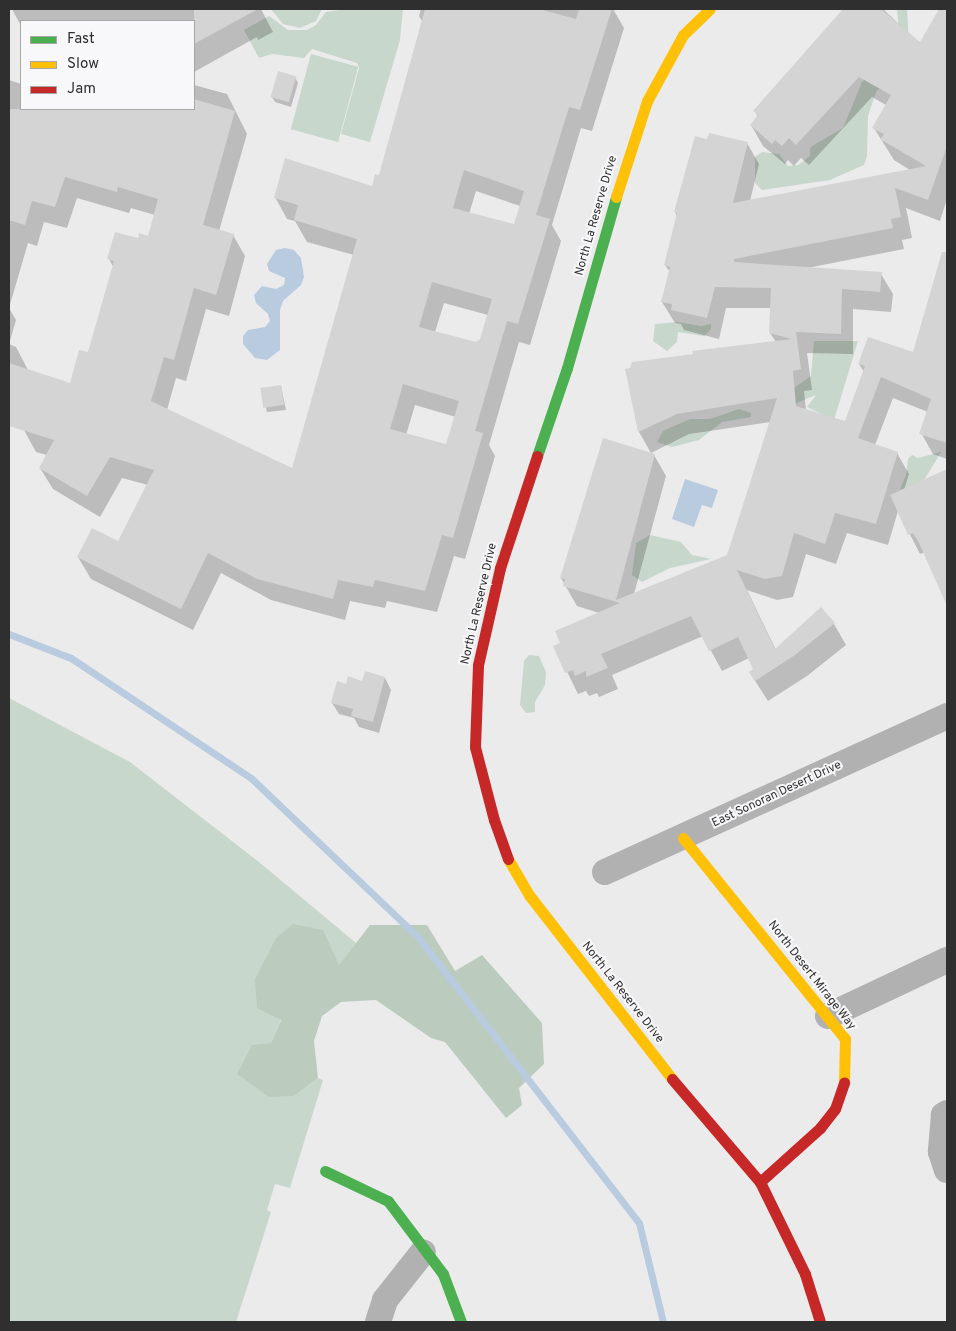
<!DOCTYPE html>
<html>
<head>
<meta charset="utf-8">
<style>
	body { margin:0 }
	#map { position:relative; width:956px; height:1331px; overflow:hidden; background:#ebebec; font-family:Overpass,sans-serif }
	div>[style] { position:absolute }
	.green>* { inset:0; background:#c8d7cb; transform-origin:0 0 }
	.forest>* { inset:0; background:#bbccbe }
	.water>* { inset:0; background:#b9cbdf }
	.shadow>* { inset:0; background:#0003 }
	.stream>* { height:7px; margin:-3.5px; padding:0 3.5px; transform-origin:3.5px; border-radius:3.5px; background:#b9cbdf }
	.building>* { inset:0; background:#d4d4d4; transform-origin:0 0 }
	.street>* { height:26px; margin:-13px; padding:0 13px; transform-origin:13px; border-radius:13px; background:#b1b1b1 }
	.fast>* { height:11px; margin:-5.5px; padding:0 5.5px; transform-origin:5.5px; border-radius:5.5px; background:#4caf50 }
	.slow>* { height:11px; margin:-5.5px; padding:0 5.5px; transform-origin:5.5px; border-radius:5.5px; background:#ffc107 }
	.jam>* { height:11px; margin:-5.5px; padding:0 5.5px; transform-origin:5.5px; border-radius:5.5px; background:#c62828 }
	span { translate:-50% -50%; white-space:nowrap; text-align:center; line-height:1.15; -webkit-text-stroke:4px #f8f8fa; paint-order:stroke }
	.street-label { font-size:12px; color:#2f2f30 }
	.frame { position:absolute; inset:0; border:10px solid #2f2f30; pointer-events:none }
	.legend { position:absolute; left:20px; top:20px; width:175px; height:90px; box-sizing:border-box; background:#f8f8fa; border:1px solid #a8a8a9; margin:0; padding:6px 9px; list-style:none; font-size:15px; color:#2f2f30 }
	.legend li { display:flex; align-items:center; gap:10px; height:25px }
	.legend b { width:25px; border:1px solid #a8a8a9 }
</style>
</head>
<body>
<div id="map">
	<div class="green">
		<i style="clip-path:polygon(271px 9px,322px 9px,316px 21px,300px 28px,283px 24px)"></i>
		<i style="clip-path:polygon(346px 9px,403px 9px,400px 40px,370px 142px,341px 134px,359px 68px,357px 63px,312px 49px,304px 58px,272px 54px,259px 58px,244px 30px,269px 16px,288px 30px,307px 30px,316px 25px,326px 12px)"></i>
		<i style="clip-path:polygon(897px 9px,907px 9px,909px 42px,896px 69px,876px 92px,868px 116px,867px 156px,864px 165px,830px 180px,762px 190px,755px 183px,755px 157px,762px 152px,779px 154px,788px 166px,798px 165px,810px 156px,810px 148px,814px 145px,843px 128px,862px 82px,872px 73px,899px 35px)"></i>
		<i style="left:311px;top:54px;width:49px;height:78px;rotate:15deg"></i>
		<i style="clip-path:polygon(677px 322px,701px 326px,711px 324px,711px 329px,704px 336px,678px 332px,677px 342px,667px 351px,653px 341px,655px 324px)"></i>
		<i style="clip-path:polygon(814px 341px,858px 341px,834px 420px,807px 407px,816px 395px,794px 404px,794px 388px,811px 376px)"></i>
		<i style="clip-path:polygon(739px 409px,751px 413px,751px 417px,722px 422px,699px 440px,672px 447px,657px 442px,663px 431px,690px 419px,710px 419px)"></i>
		<i style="clip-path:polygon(941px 452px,923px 482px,906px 490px,900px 489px,906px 475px,908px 459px,912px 455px,918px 458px)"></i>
		<i style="clip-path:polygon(650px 535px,681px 542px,692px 555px,711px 559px,670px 568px,642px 582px,632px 575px,636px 543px)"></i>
		<i style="clip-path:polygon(529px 655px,539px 656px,546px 672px,545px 685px,535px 702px,535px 712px,526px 713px,520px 705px,524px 661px)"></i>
		<i style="clip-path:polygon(9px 698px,130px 762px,259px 862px,356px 943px,339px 966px,281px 1019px,271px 1043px,294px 1096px,318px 1078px,323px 1080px,290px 1188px,275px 1184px,267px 1210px,271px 1212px,236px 1322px,9px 1322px)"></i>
	</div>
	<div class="forest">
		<i style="clip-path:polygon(293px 924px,323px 930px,339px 965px,370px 925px,427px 925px,455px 971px,482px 955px,542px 1023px,544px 1064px,519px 1088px,522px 1105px,506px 1118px,445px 1042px,431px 1038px,376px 1000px,341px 1002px,322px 1016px,314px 1041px,318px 1078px,294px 1096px,269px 1097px,237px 1074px,252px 1045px,271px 1043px,281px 1020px,257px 1008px,255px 979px,276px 938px)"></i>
	</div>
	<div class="water">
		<i style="clip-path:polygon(285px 248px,294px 250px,301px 258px,304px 277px,301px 285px,283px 301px,280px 310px,280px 350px,267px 360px,255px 358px,243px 344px,243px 336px,248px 330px,265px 327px,270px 321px,268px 314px,256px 303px,254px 295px,262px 286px,276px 289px,284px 285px,285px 278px,269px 271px,267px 264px,276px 250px)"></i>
		<i style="clip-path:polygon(685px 479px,718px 490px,712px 508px,702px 505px,694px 527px,672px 519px)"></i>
	</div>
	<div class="shadow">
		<i style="clip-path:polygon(12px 9px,261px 9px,273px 32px,258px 40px,257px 37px,194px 72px,194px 21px,21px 21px,21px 26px)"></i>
		<i style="clip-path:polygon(evenodd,421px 9px,613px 9px,624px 28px,592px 131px,581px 128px,552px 225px,561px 241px,530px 345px,519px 342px,489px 445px,495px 456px,465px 559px,454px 556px,437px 612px,387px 601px,385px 608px,350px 601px,345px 620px,271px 600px,221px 573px,193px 630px,91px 579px,78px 557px,118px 543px,148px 485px,122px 478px,100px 517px,53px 489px,40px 468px,47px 455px,36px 452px,24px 430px,30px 409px,9px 402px,9px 344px,16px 347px,28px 370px,71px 384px,89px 354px,114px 268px,109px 259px,148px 237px,155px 215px,131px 208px,129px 213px,77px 198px,67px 228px,44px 222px,37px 246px,28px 243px,9px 308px,16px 320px,9px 344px,9px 80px,21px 84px,21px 109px,119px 111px,120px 109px,194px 109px,194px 85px,227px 94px,247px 134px,219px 231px,233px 235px,245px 256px,229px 316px,206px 309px,186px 381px,176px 378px,167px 410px,293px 470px,354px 255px,307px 242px,295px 221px,287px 219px,275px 197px,373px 187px,380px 176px,423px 23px,419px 16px,421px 9px,476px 191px,520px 206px,515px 226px,469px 214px,476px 191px,421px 9px,444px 303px,488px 315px,481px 340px,476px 343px,435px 332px,444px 303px,421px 9px,415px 405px,456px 417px,447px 446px,406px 435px,415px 405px)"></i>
		<i style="clip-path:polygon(844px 9px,883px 9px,920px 44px,947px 10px,947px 199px,940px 221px,906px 208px,912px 238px,902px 240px,904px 249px,807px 268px,881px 274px,893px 294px,891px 312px,853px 309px,853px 354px,807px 353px,812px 390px,804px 391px,806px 410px,846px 423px,864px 372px,859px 364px,914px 353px,936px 277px,947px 280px,947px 459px,933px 454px,921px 433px,928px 412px,893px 398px,875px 445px,897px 453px,909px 474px,904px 490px,947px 471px,947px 601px,925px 552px,920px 554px,898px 511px,888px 545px,847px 533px,836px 564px,806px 554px,793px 597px,777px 600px,747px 590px,776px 650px,834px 624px,846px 645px,807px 676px,768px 701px,750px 673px,755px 669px,749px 658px,722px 671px,703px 636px,612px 675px,618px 689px,599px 697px,597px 693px,589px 696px,586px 691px,578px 694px,555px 647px,599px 613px,577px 606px,561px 578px,654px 455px,666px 476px,634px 594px,728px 556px,770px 422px,689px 434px,651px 453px,639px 432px,627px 370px,776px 342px,770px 333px,771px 308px,726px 308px,719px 339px,684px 330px,681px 324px,675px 323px,662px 302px,670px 272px,665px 265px,677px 216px,675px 212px,747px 143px,759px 164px,750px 201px,910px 170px,894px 160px,874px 128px,886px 105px,872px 97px,809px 165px,801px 158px,794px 166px,788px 160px,785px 164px,763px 146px,751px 125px,758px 117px,755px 111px)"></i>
		<i style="clip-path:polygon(295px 77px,298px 83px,291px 107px,275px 102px,272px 97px)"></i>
		<i style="clip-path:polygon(281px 386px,286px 410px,267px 412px,261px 388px)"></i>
		<i style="clip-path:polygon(385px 678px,391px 690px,379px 733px,359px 727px,354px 718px,339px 714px,332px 703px,347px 685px)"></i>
	</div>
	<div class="stream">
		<i style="left:9px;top:634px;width:66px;rotate:21.2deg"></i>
		<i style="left:71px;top:658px;width:216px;rotate:33.7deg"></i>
		<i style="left:251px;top:778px;width:231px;rotate:43.6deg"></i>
		<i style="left:418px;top:937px;width:361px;rotate:52.3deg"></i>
		<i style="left:639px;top:1223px;width:102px;rotate:76.4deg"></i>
	</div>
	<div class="building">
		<i style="clip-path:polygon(194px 9px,258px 9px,194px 44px)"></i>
		<i style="clip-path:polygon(evenodd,425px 9px,539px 9px,576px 19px,579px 9px,612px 9px,580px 110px,569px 107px,536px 215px,550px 219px,518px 324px,507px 321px,475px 431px,483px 433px,453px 538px,442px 535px,425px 591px,375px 580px,373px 587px,338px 580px,333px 599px,257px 579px,208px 553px,181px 609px,77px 557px,92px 528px,118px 541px,154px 470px,110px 457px,87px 496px,39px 468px,54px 440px,9px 426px,9px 363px,70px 383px,79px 350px,88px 352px,114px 261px,107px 259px,115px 232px,138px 238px,139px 233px,148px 236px,158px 199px,118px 187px,117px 192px,65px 177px,55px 207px,32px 201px,25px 225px,9px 220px,9px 109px,194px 109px,194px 99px,235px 111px,203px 225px,234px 234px,216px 295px,194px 288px,174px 360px,164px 357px,151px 401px,292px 468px,357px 239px,294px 220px,298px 205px,274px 198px,285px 158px,372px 186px,375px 174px,379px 175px,425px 9px,464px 170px,524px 191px,514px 224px,453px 208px,464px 170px,425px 9px,432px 282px,492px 299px,480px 339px,476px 342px,419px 327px,432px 282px,425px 9px,403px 384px,459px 401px,446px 444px,390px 429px,403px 384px)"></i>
		<i style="clip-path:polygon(843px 9px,881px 9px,920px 42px,939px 9px,947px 9px,947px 146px,928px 200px,895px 188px,901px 217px,891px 219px,893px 228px,734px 259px,734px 262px,882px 272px,880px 292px,842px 289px,841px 334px,796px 332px,801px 369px,793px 371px,796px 406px,845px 421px,865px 366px,858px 364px,868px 337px,913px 352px,942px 252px,947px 252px,947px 443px,919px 434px,931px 399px,881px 377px,858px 438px,898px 452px,876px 524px,835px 513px,825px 544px,794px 533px,782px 576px,765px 579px,737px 570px,775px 649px,821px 607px,835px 623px,795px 655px,755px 681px,749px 672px,753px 669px,738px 637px,709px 651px,691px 616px,601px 654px,608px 668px,586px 677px,586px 671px,575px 676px,573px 670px,565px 673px,553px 646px,560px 643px,555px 631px,620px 603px,563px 586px,565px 579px,560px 578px,603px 438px,655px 454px,616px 600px,727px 555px,777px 398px,677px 414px,638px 432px,625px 369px,630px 368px,632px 362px,693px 354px,692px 351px,792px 339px,769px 333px,771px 288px,715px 287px,707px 318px,671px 310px,672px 304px,661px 302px,670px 267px,664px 265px,677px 213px,674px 212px,695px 136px,707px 139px,709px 133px,748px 142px,733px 203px,926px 166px,880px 139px,884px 134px,872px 128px,891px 95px,859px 77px,796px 145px,789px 138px,782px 146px,775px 140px,772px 144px,750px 125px,758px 115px,753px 111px)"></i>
		<i style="left:278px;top:71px;width:19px;height:27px;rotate:16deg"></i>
		<i style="left:281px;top:385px;width:20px;height:21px;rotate:81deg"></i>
		<i style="clip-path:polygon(947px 469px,947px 606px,919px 543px,913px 533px,908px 535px,890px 495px)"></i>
		<i style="clip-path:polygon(365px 671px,385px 677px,373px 722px,351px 716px,353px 709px,331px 703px,337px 681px,346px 684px,348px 676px,362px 681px)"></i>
	</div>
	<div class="street">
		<i style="left:605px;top:872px;width:376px;rotate:-24.5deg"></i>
		<i style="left:828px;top:1016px;width:132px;rotate:-25.2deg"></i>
		<i style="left:947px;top:1113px;width:4px;rotate:146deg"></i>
		<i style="left:944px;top:1115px;width:37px;rotate:95deg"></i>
		<i style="left:941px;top:1152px;width:19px;rotate:72deg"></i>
		<i style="left:378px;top:1322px;width:23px;rotate:-72deg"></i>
		<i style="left:385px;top:1300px;width:61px;rotate:-51.6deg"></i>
	</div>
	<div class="fast">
		<i style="left:537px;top:456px;width:93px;rotate:-71.2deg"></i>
		<i style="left:567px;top:368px;width:178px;rotate:-74deg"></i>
		<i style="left:325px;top:1171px;width:70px;rotate:25.5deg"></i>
		<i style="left:388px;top:1201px;width:91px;rotate:53deg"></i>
		<i style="left:443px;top:1274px;width:51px;rotate:69.4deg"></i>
	</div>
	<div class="slow">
		<i style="left:616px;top:197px;width:101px;rotate:-72.1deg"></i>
		<i style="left:647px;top:101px;width:75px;rotate:-61.4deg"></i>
		<i style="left:683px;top:35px;width:37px;rotate:-44deg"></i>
		<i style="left:683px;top:838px;width:258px;rotate:51.1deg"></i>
		<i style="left:845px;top:1039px;width:44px;rotate:91.3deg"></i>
		<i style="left:508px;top:859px;width:42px;rotate:59.7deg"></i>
		<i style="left:529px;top:895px;width:233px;rotate:52.1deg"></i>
	</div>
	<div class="jam">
		<i style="left:508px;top:859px;width:41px;rotate:-109.7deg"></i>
		<i style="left:494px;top:820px;width:75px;rotate:-104.6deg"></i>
		<i style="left:475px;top:747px;width:82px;rotate:-87.9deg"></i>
		<i style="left:478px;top:665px;width:99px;rotate:-77.2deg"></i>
		<i style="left:500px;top:568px;width:118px;rotate:-71.7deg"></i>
		<i style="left:672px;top:1079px;width:135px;rotate:49.5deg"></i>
		<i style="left:760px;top:1182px;width:102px;rotate:63.9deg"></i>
		<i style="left:805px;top:1274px;width:50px;rotate:72.6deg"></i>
		<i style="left:760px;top:1182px;width:81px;rotate:-42deg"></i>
		<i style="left:820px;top:1128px;width:24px;rotate:-52deg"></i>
		<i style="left:835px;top:1109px;width:28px;rotate:-71deg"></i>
	</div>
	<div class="street-label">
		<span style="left:597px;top:216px;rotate:-74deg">North La Reserve Drive</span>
		<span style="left:480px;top:604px;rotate:-77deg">North La Reserve Drive</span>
		<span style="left:777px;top:795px;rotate:-25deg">East Sonoran Desert Drive</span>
		<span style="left:811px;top:976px;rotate:52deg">North Desert Mirage Way</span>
		<span style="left:622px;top:993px;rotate:52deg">North La Reserve Drive</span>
	</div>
	<div class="frame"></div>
	<ul class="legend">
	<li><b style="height:6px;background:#4caf50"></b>Fast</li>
	<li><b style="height:6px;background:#ffc107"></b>Slow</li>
	<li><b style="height:6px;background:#c62828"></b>Jam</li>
	</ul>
</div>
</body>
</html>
